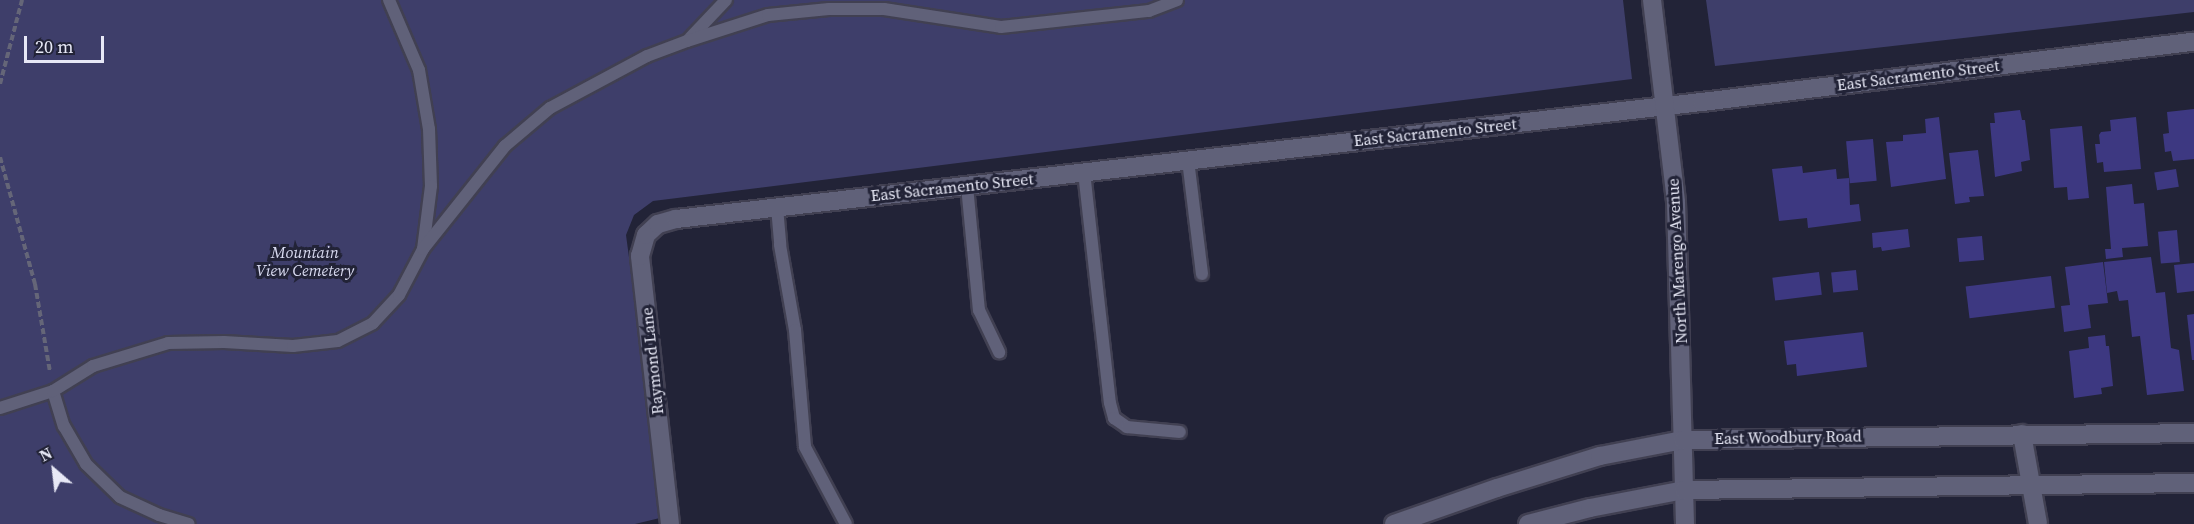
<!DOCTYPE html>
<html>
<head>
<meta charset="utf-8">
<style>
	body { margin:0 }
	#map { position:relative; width:2194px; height:524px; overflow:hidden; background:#222337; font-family:"Source Serif 4",serif }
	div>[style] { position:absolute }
	.green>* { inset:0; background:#3e3e6a }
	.building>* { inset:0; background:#3d3881; transform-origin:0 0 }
	.path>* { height:4px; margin-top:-2px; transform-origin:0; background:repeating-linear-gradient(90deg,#656678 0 6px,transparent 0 9px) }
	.roads { filter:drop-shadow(2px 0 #414052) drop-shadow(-2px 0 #414052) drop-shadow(0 2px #414052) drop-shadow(0 -2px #414052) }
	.lane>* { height:12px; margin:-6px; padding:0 6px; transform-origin:6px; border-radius:6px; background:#606179 }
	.street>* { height:18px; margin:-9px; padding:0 9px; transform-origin:9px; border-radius:9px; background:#606179 }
	.secondary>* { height:18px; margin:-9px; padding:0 9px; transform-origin:9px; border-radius:9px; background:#606179 }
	span { translate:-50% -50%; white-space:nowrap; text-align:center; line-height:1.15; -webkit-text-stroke:6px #222337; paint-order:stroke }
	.street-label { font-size:16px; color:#e7e8f6 }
	.park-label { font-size:16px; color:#d8daf0; font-style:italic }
	.north { position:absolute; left:24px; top:440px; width:60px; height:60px; -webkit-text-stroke:4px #222337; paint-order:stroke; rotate:332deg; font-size:16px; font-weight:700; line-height:24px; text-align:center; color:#e7e8f6 }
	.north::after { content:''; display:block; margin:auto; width:21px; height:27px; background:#e7e8f6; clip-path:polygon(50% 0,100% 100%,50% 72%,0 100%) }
	.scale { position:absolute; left:24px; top:36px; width:80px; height:27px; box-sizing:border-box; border:3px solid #e7e8f6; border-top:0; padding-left:8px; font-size:18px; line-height:21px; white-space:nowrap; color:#e7e8f6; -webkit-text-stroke:4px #222337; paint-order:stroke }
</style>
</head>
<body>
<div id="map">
	<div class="green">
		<i style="clip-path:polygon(0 0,1623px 0,1632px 79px,653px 201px,634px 215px,626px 235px,664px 517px,635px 524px,0 524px)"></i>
		<i style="clip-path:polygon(1706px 0,2194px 0,2194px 12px,1715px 66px)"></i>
	</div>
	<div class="building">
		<i style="clip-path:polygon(2194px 109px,2194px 159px,2173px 161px,2171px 151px,2165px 152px,2163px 134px,2169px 133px,2167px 112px)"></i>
		<i style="clip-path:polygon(2020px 110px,2022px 120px,2025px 120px,2030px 160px,2021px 162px,2022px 171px,1995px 177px,1990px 123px,1995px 123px,1994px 113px)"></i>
		<i style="clip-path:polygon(1939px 117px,1946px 179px,1891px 187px,1886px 142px,1903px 141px,1903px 135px,1926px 133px,1925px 119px)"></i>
		<i style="clip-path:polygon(2136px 117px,2141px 169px,2104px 172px,2103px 162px,2097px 163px,2095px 144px,2100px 144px,2099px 135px,2101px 132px,2111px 131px,2110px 120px)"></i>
		<i style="clip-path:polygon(2082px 126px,2089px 198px,2068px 200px,2067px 187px,2054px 188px,2050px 129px)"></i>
		<i style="left:1873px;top:139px;width:42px;height:27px;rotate:85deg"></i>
		<i style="clip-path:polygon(1978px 150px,1984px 196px,1969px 197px,1970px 202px,1955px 204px,1949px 153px)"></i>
		<i style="clip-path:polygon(1802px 166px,1803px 173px,1836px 169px,1837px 179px,1849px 178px,1850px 205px,1859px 204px,1861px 221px,1808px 228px,1807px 218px,1779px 221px,1772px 169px)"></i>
		<i style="left:2176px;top:169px;width:18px;height:22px;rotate:81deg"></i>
		<i style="clip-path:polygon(2132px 184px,2134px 204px,2144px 203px,2148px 246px,2122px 248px,2123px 257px,2106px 259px,2105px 249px,2111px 249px,2106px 187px)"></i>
		<i style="clip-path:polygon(1908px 229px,1910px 247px,1882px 251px,1881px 247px,1873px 248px,1872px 233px)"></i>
		<i style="left:2177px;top:230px;width:32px;height:19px;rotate:85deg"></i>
		<i style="left:1982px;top:236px;width:24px;height:25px;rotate:85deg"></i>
		<i style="clip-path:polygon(2151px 257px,2156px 293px,2165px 292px,2171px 348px,2179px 350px,2184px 391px,2147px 395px,2140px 336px,2132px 337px,2128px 300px,2119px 301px,2117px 291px,2107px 293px,2104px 262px)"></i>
		<i style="clip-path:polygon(2103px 262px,2108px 303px,2088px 305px,2091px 328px,2064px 332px,2061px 306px,2070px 305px,2065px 267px)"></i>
		<i style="clip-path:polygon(2194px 263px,2194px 291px,2177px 293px,2174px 265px)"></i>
		<i style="left:1856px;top:270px;width:20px;height:25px;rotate:84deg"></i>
		<i style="left:1819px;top:272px;width:23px;height:47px;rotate:83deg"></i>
		<i style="left:2051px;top:276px;width:32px;height:86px;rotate:83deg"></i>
		<i style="clip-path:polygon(2194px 314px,2194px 360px,2192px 360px,2187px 315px)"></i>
		<i style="clip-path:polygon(1863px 332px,1867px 367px,1797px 376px,1796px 364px,1787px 365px,1784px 341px)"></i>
		<i style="clip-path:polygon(2105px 335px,2106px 346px,2109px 346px,2113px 386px,2101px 388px,2102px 394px,2074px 398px,2069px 351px,2089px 348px,2088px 337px)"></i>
	</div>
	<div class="path">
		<i style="left:0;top:84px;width:87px;rotate:-75.3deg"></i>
		<i style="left:0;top:157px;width:132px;rotate:74.6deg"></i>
		<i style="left:35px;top:284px;width:89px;rotate:80.3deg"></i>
	</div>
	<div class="roads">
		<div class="lane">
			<i style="left:389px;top:0;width:76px;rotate:66.8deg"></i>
			<i style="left:419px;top:70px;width:60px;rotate:80.4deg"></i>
			<i style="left:429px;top:129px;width:57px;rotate:88deg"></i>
			<i style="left:431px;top:186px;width:64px;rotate:97.2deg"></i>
			<i style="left:690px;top:38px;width:52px;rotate:-46.5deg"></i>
			<i style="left:1188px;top:160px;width:115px;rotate:83deg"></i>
			<i style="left:1084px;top:172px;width:232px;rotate:83.6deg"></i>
			<i style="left:1110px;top:403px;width:16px;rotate:75deg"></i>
			<i style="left:1114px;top:418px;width:16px;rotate:35deg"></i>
			<i style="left:1127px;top:427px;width:53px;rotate:5.4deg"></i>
			<i style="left:967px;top:186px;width:125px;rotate:84.5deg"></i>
			<i style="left:979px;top:310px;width:47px;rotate:64.5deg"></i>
			<i style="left:777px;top:207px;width:38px;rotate:85deg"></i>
			<i style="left:780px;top:245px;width:86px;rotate:80deg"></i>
			<i style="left:795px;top:330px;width:117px;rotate:85.1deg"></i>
			<i style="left:805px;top:447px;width:87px;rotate:62deg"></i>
			<i style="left:53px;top:391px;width:37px;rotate:73deg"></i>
			<i style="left:64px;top:426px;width:44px;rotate:59.9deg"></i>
			<i style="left:86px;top:464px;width:47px;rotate:44.1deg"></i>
			<i style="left:120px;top:497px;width:43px;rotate:24.8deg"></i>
			<i style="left:159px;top:515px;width:31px;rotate:17deg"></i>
			<i style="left:0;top:408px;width:56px;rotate:-17.8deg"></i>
			<i style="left:53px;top:391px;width:47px;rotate:-32deg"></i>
			<i style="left:93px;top:366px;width:78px;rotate:-17deg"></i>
			<i style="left:168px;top:343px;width:56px;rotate:-1deg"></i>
			<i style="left:224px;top:342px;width:69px;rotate:3.3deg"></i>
			<i style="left:293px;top:346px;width:45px;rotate:-6.3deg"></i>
			<i style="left:338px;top:341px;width:39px;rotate:-27deg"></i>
			<i style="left:373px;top:323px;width:38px;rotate:-47deg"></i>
			<i style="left:399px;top:295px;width:52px;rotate:-62.4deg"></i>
			<i style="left:423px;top:249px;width:132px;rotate:-51.5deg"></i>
			<i style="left:505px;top:146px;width:59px;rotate:-40.2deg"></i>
			<i style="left:550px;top:108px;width:110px;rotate:-28.2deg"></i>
			<i style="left:647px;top:56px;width:43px;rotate:-20.6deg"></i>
			<i style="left:687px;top:41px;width:85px;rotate:-17.8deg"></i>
			<i style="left:768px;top:15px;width:61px;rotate:-5.6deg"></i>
			<i style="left:829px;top:9px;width:55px"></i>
			<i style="left:884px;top:9px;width:118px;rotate:8.7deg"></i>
			<i style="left:1001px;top:27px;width:149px;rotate:-6.2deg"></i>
			<i style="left:1149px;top:11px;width:30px;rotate:-21deg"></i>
		</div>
		<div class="street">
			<i style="left:2022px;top:434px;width:91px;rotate:79.9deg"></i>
			<i style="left:670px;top:524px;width:270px;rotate:-96.4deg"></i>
			<i style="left:640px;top:256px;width:22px;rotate:-74deg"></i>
			<i style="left:646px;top:235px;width:16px;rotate:-43deg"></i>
			<i style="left:658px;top:224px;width:19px;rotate:-16deg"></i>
			<i style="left:676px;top:219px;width:1033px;rotate:-6.51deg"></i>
			<i style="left:1702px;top:102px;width:496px;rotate:-7deg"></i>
		</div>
		<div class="secondary">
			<i style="left:1652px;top:0;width:203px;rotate:83.2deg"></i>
			<i style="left:1676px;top:202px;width:322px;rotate:88.4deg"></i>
			<i style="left:1394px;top:524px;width:109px;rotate:-19.3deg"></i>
			<i style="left:1497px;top:488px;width:108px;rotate:-17.3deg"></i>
			<i style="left:1600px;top:456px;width:85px;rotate:-10.9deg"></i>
			<i style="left:1683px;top:440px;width:511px;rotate:-0.78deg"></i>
			<i style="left:1528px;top:524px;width:64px;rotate:-14.5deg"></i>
			<i style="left:1590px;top:508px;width:96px;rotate:-10.8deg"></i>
			<i style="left:1684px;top:490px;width:510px;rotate:-0.79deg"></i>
		</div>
	</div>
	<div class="street-label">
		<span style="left:1918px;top:75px;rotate:-7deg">East Sacramento Street</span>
		<span style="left:1435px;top:132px;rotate:-6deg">East Sacramento Street</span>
		<span style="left:952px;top:187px;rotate:-6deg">East Sacramento Street</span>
		<span style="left:1677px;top:261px;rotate:-93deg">North Marengo Avenue</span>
		<span style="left:652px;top:361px;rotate:-96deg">Raymond Lane</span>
		<span style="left:1788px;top:437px;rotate:-1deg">East Woodbury Road</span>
	</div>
	<div class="park-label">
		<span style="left:305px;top:261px">Mountain<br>View Cemetery</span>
	</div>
	<div class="north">N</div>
	<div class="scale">20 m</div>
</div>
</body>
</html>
